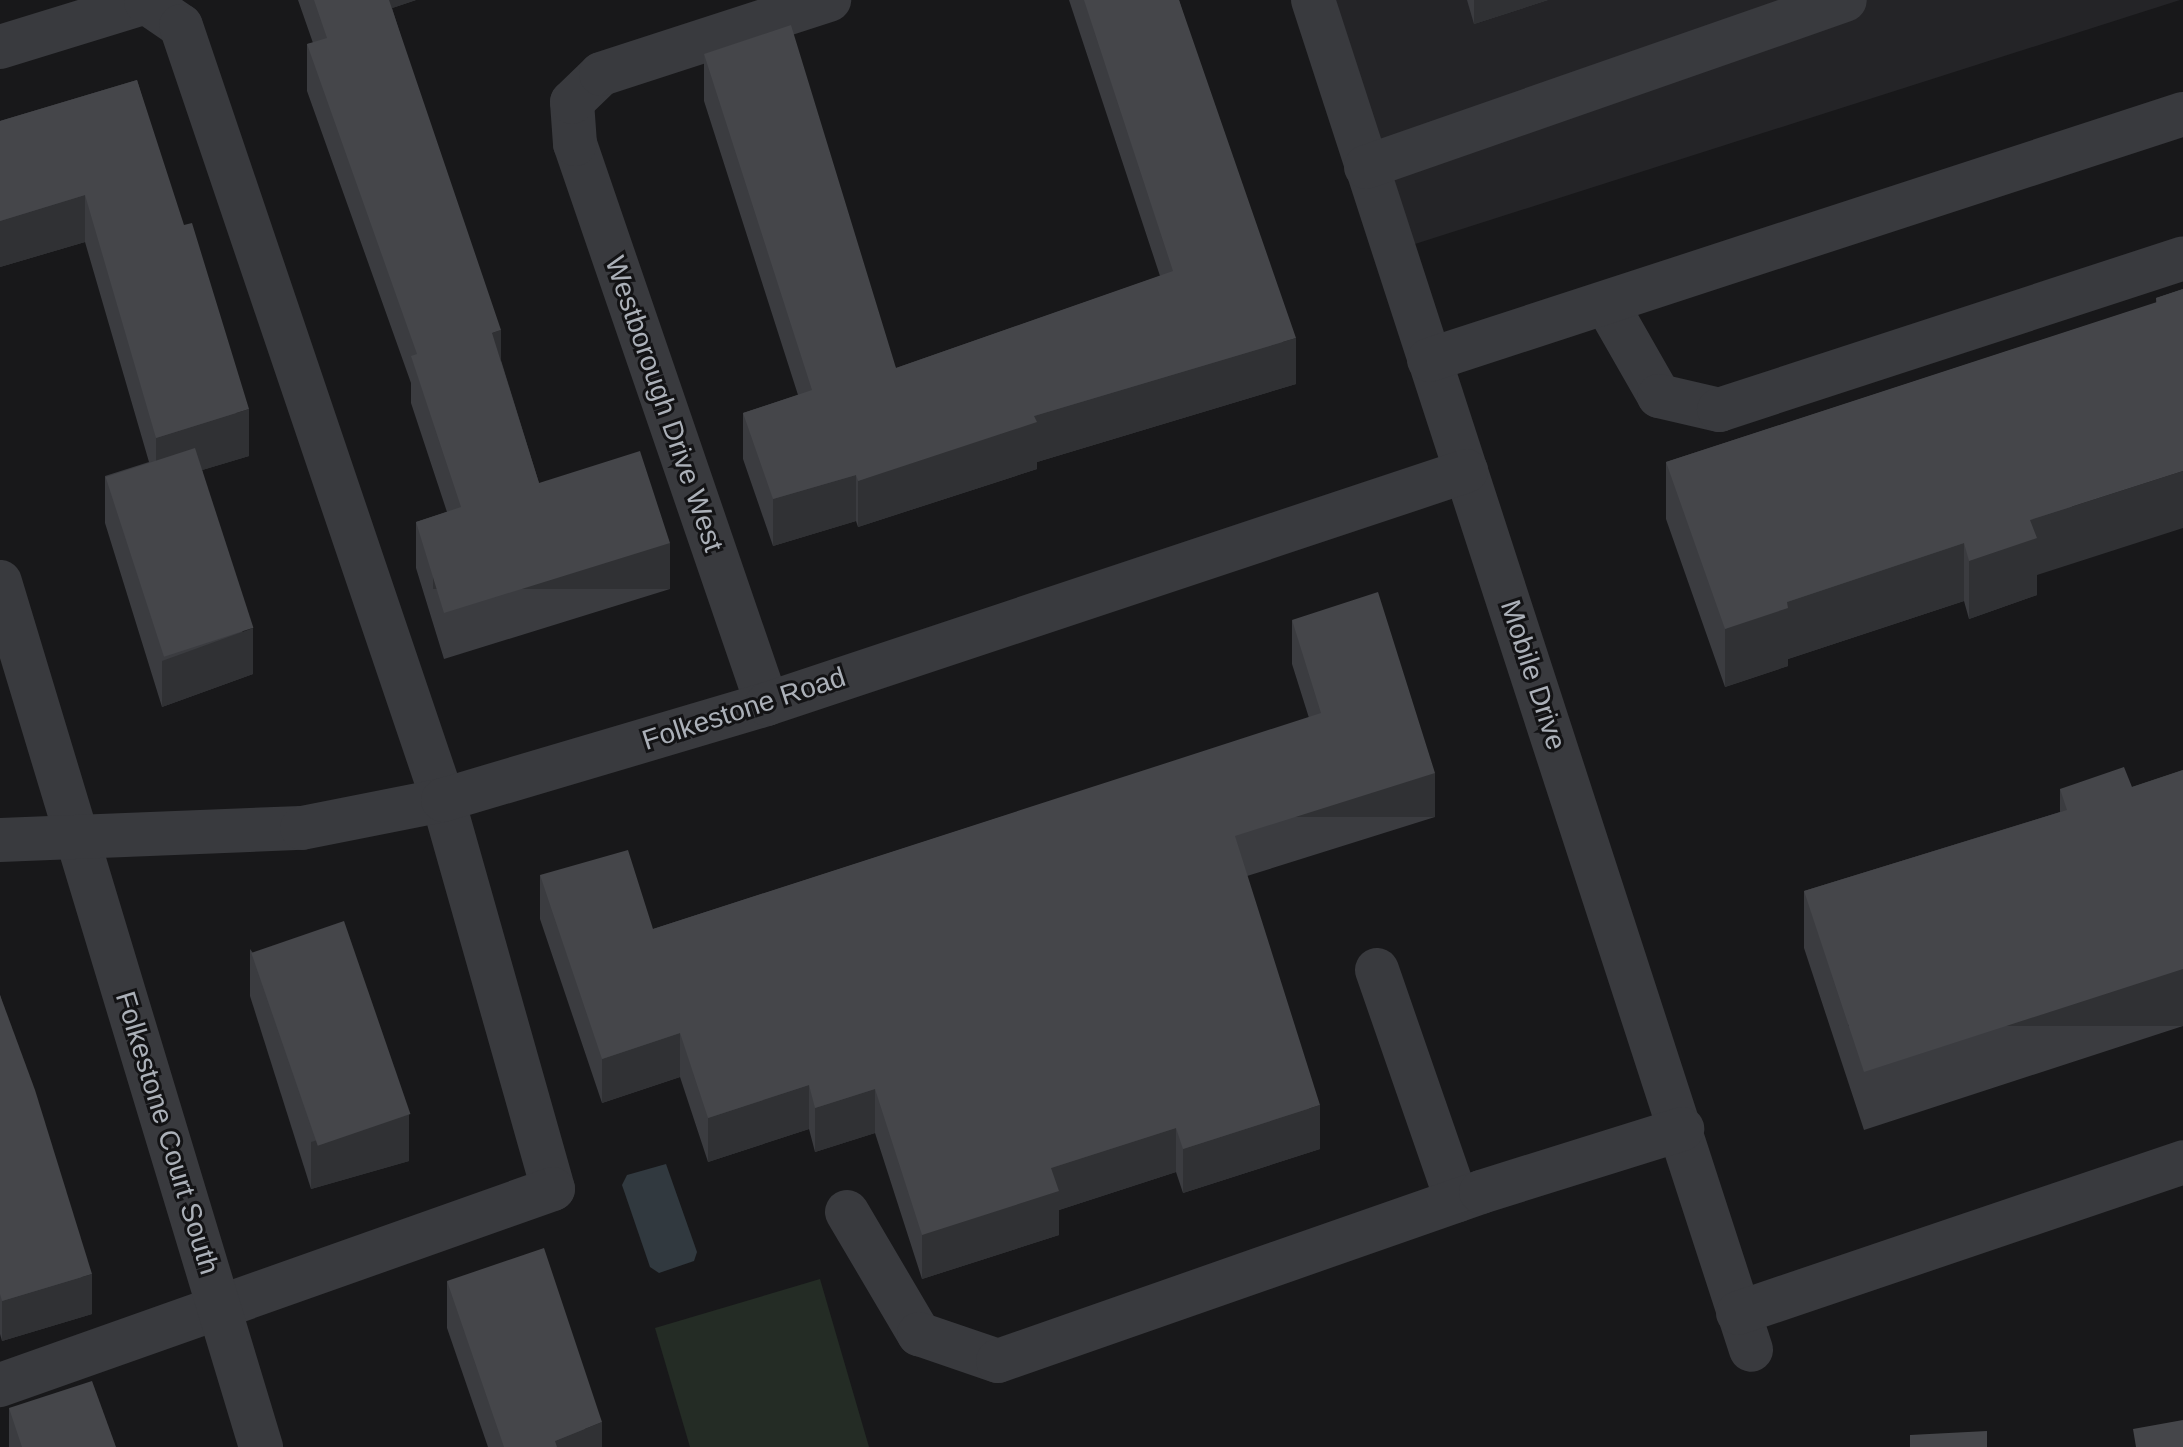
<!DOCTYPE html>
<html>
<head>
<meta charset="utf-8">
<style>
	body { margin:0 }
	#map { position:relative; width:2183px; height:1447px; overflow:hidden; background:#18181a; font-family:Helvetica,sans-serif }
	div>[style] { position:absolute }
	.built>* { inset:0; background:#242427 }
	.green>* { inset:0; background:#242c25 }
	.water>* { inset:0; background:#31393f }
	.minor>* { height:44px; margin:-22px; padding:0 22px; transform-origin:22px; border-radius:22px; background:#393a3e }
	.wall>* { inset:0; background:#3b3c40 }
	.shaded-wall>* { inset:0; background:#303134; transform-origin:0 0 }
	.building>* { inset:0; background:#45464a; transform-origin:0 0 }
	span { translate:-50% -50%; white-space:nowrap; text-align:center; line-height:1.15; -webkit-text-stroke:6px #131315; paint-order:stroke }
	.street-label { font-size:28px; color:#abb0b8 }
</style>
</head>
<body>
<div id="map">
	<div class="built">
		<i style="clip-path:polygon(1308px 0,2180px 0,1390px 252px)"></i>
	</div>
	<div class="green">
		<i style="clip-path:polygon(820px 1279px,869px 1447px,690px 1447px,655px 1328px)"></i>
	</div>
	<div class="water">
		<i style="clip-path:polygon(666px 1164px,697px 1252px,694px 1261px,659px 1273px,650px 1267px,622px 1185px,627px 1175px)"></i>
	</div>
	<div class="minor">
		<i style="left:1313px;top:0;width:1419px;rotate:72.02deg"></i>
		<i style="left:0;top:47px;width:153px;rotate:-17.1deg"></i>
		<i style="left:146px;top:2px;width:42px;rotate:34.4deg"></i>
		<i style="left:181px;top:26px;width:817px;rotate:71.3deg"></i>
		<i style="left:443px;top:800px;width:404px;rotate:74.2deg"></i>
		<i style="left:553px;top:1189px;width:587px;rotate:160.48deg"></i>
		<i style="left:1366px;top:167px;width:507px;rotate:-19.22deg"></i>
		<i style="left:1606px;top:303px;width:107px;rotate:60.3deg"></i>
		<i style="left:1659px;top:396px;width:62px;rotate:13.1deg"></i>
		<i style="left:1719px;top:410px;width:488px;rotate:-18.1deg"></i>
		<i style="left:1429px;top:360px;width:793px;rotate:-18.07deg"></i>
		<i style="left:0;top:582px;width:904px;rotate:73.21deg"></i>
		<i style="left:767px;top:704px;width:592px;rotate:-108.92deg"></i>
		<i style="left:575px;top:144px;width:42px;rotate:-94.1deg"></i>
		<i style="left:572px;top:102px;width:40px;rotate:-44deg"></i>
		<i style="left:601px;top:74px;width:240px;rotate:-18deg"></i>
		<i style="left:0;top:840px;width:302px;rotate:-2.3deg"></i>
		<i style="left:302px;top:828px;width:144px;rotate:-11.2deg"></i>
		<i style="left:443px;top:800px;width:338px;rotate:-16.5deg"></i>
		<i style="left:767px;top:704px;width:737px;rotate:-18.43deg"></i>
		<i style="left:1377px;top:970px;width:244px;rotate:70.9deg"></i>
		<i style="left:847px;top:1212px;width:142px;rotate:59.5deg"></i>
		<i style="left:919px;top:1334px;width:83px;rotate:18.9deg"></i>
		<i style="left:998px;top:1361px;width:512px;rotate:-19.28deg"></i>
		<i style="left:1481px;top:1192px;width:211px;rotate:-17.4deg"></i>
		<i style="left:1738px;top:1313px;width:470px;rotate:-18.7deg"></i>
	</div>
	<div class="wall">
		<i style="clip-path:polygon(298px 0,416px 0,392px 8px,539px 483px,670px 589px,444px 659px,416px 568px,416px 522px,447px 512px,411px 403px,411px 383px,307px 91px,307px 44px,313px 43px)"></i>
		<i style="clip-path:polygon(1069px 0,1179px 0,1296px 384px,1037px 462px,1037px 469px,858px 527px,856px 521px,773px 546px,743px 459px,743px 413px,798px 395px,704px 101px,704px 54px,896px 368px,1160px 276px)"></i>
		<i style="clip-path:polygon(1467px 0,1548px 0,1474px 24px)"></i>
		<i style="clip-path:polygon(137px 80px,249px 456px,202px 470px,253px 674px,162px 707px,105px 523px,105px 476px,149px 462px,85px 242px,0 267px,0 121px)"></i>
		<i style="clip-path:polygon(2183px 289px,2037px 575px,2037px 595px,1969px 619px,1964px 601px,1788px 659px,1788px 666px,1725px 687px,1666px 519px,1666px 462px,2156px 303px,2156px 298px)"></i>
		<i style="clip-path:polygon(1292px 620px,1435px 817px,1247px 876px,1320px 1149px,1183px 1193px,1176px 1172px,1059px 1210px,1059px 1235px,922px 1279px,875px 1133px,815px 1152px,809px 1129px,708px 1162px,680px 1077px,602px 1103px,540px 919px,540px 875px,653px 929px,1309px 718px,1292px 664px)"></i>
		<i style="clip-path:polygon(2183px 770px,2183px 1026px,1864px 1130px,1804px 948px,1804px 891px,2060px 812px,2060px 789px,2132px 787px)"></i>
		<i style="clip-path:polygon(250px 949px,409px 1161px,311px 1189px,250px 996px)"></i>
		<i style="clip-path:polygon(0 995px,92px 1314px,2px 1341px,0 1334px)"></i>
		<i style="clip-path:polygon(447px 1281px,602px 1447px,488px 1447px,447px 1328px)"></i>
		<i style="clip-path:polygon(9px 1408px,116px 1447px,9px 1447px)"></i>
	</div>
	<div class="shaded-wall">
		<i style="clip-path:polygon(378px 0,416px 0,378px 13px)"></i>
		<i style="clip-path:polygon(1474px 0,1548px 0,1474px 24px)"></i>
		<i style="clip-path:polygon(85px 195px,85px 242px,0 267px,0 221px)"></i>
		<i style="clip-path:polygon(501px 330px,501px 377px,492px 333px)"></i>
		<i style="clip-path:polygon(1296px 338px,1296px 384px,1037px 462px,1037px 469px,858px 527px,858px 481px,1034px 416px)"></i>
		<i style="clip-path:polygon(249px 409px,249px 456px,156px 484px,156px 438px)"></i>
		<i style="clip-path:polygon(2183px 471px,2183px 528px,2037px 575px,2037px 595px,1969px 619px,1969px 561px,2030px 520px)"></i>
		<i style="clip-path:polygon(856px 475px,856px 521px,773px 546px,773px 499px)"></i>
		<i style="left:670px;top:543px;width:46px;height:237px;rotate:90deg"></i>
		<i style="clip-path:polygon(1964px 543px,1964px 601px,1788px 659px,1788px 666px,1725px 687px,1725px 629px,1787px 602px)"></i>
		<i style="clip-path:polygon(253px 628px,253px 674px,162px 707px,162px 661px)"></i>
		<i style="left:1435px;top:773px;width:44px;height:210px;rotate:90deg"></i>
		<i style="left:2183px;top:969px;width:57px;height:335px;rotate:90deg"></i>
		<i style="clip-path:polygon(680px 1033px,680px 1077px,602px 1103px,602px 1059px)"></i>
		<i style="clip-path:polygon(809px 1085px,809px 1129px,708px 1162px,708px 1118px)"></i>
		<i style="clip-path:polygon(875px 1089px,875px 1133px,815px 1152px,815px 1108px)"></i>
		<i style="clip-path:polygon(1320px 1105px,1320px 1149px,1183px 1193px,1183px 1149px)"></i>
		<i style="clip-path:polygon(409px 1114px,409px 1161px,311px 1189px,311px 1142px)"></i>
		<i style="clip-path:polygon(1176px 1128px,1176px 1172px,1059px 1210px,1059px 1235px,922px 1279px,922px 1235px,1051px 1168px)"></i>
		<i style="clip-path:polygon(92px 1274px,92px 1314px,2px 1341px,2px 1301px)"></i>
		<i style="clip-path:polygon(602px 1422px,602px 1447px,555px 1447px,555px 1441px)"></i>
	</div>
	<div class="building">
		<i style="clip-path:polygon(314px 0,389px 0,501px 330px,492px 333px,539px 483px,640px 451px,670px 543px,444px 613px,416px 522px,461px 507px,411px 356px,417px 354px,307px 44px,327px 38px)"></i>
		<i style="clip-path:polygon(1084px 0,1179px 0,1296px 338px,1034px 416px,1037px 422px,858px 481px,856px 475px,773px 499px,743px 413px,812px 390px,704px 54px,791px 25px,896px 368px,1173px 271px)"></i>
		<i style="clip-path:polygon(137px 80px,184px 225px,192px 223px,249px 409px,156px 438px,85px 195px,0 221px,0 121px)"></i>
		<i style="clip-path:polygon(2183px 289px,2183px 471px,2030px 520px,2037px 538px,1969px 561px,1964px 543px,1787px 602px,1788px 608px,1725px 629px,1666px 462px,2157px 302px,2156px 298px)"></i>
		<i style="left:195px;top:448px;width:189px;height:94px;rotate:72deg"></i>
		<i style="clip-path:polygon(1378px 592px,1435px 773px,1235px 836px,1320px 1105px,1183px 1149px,1176px 1128px,1051px 1168px,1059px 1191px,922px 1235px,875px 1089px,815px 1108px,809px 1085px,708px 1118px,680px 1033px,602px 1059px,540px 875px,628px 850px,653px 929px,1321px 713px,1292px 620px)"></i>
		<i style="clip-path:polygon(2124px 767px,2132px 787px,2183px 770px,2183px 969px,1864px 1072px,1804px 891px,2067px 810px,2060px 789px)"></i>
		<i style="left:344px;top:921px;width:204px;height:98px;rotate:71deg"></i>
		<i style="clip-path:polygon(0 995px,35px 1090px,92px 1274px,2px 1301px,0 1294px)"></i>
		<i style="clip-path:polygon(544px 1248px,602px 1422px,555px 1441px,557px 1447px,504px 1447px,447px 1281px)"></i>
		<i style="clip-path:polygon(92px 1381px,116px 1447px,22px 1447px,9px 1408px)"></i>
		<i style="clip-path:polygon(2183px 1420px,2183px 1447px,2136px 1447px,2133px 1429px)"></i>
		<i style="clip-path:polygon(1987px 1431px,1987px 1447px,1910px 1447px,1910px 1435px)"></i>
	</div>
	<div class="street-label">
		<span style="left:664px;top:404px;rotate:71deg">Westborough Drive West</span>
		<span style="left:1533px;top:675px;rotate:72deg">Mobile Drive</span>
		<span style="left:744px;top:709px;rotate:-18deg">Folkestone Road</span>
		<span style="left:167px;top:1133px;rotate:73deg">Folkestone Court South</span>
	</div>
</div>
</body>
</html>
